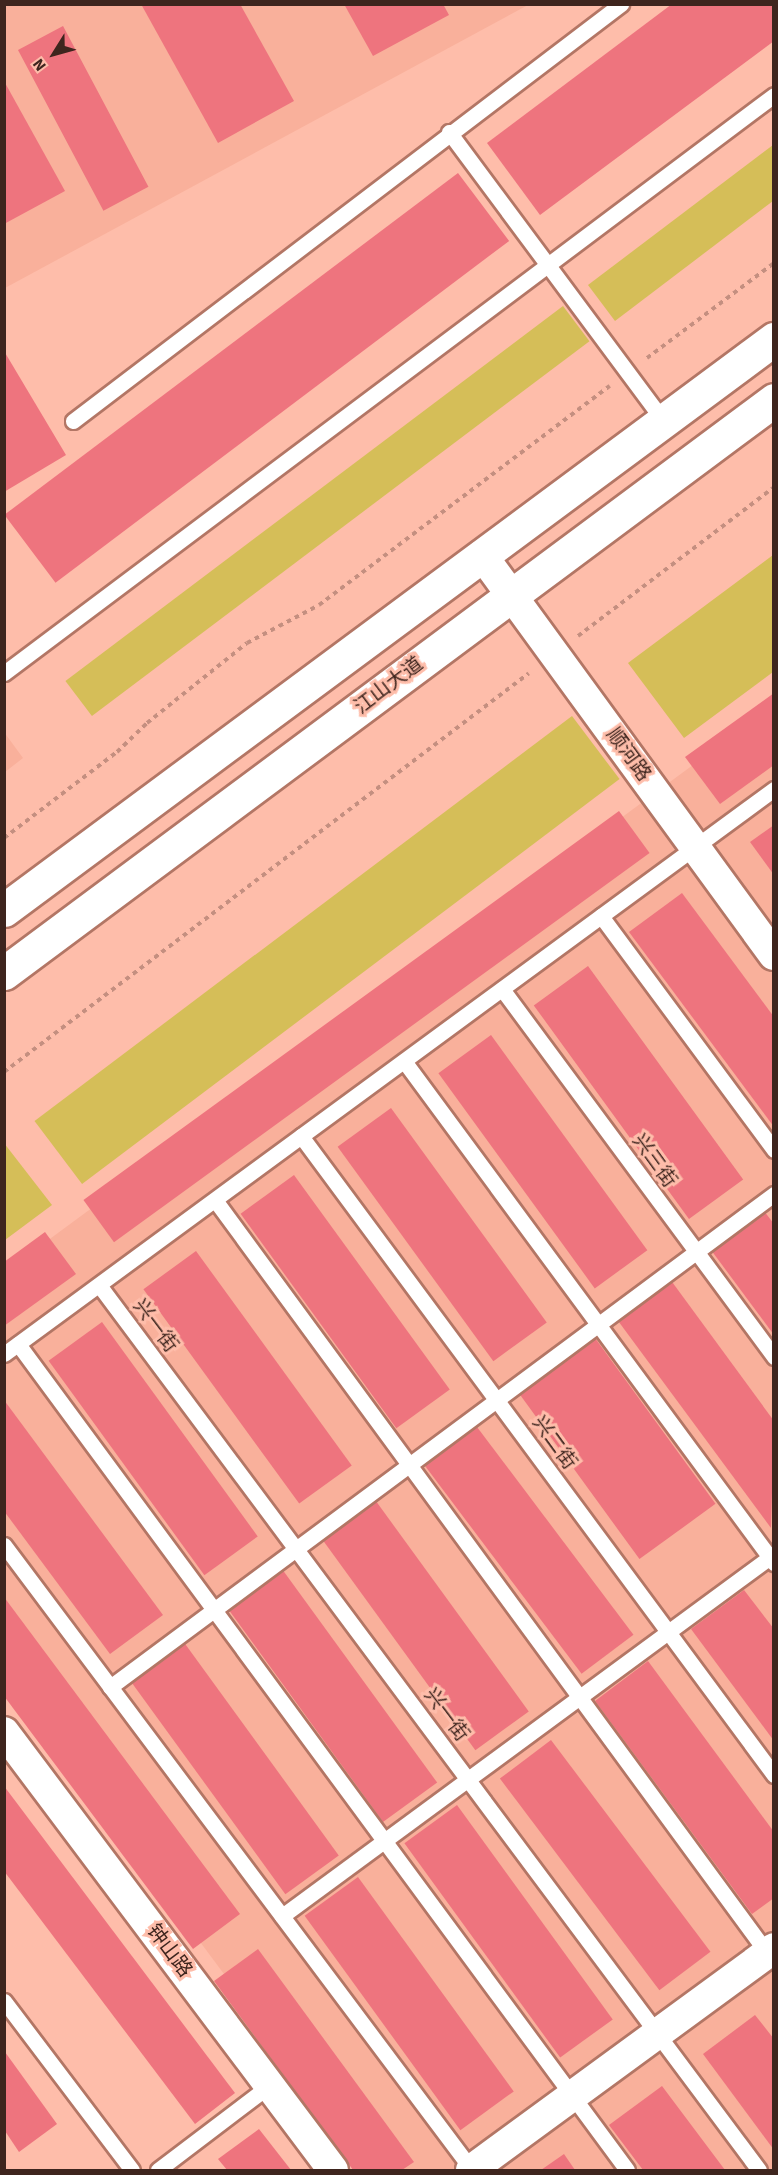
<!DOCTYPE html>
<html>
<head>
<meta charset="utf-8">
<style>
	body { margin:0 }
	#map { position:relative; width:778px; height:2175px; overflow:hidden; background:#febdaa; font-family:"Source Sans 3","Noto Sans SC",sans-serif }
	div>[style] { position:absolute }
	.built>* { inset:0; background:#f9b09b }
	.green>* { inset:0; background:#d5be58; transform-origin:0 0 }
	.building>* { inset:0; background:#ee747e; transform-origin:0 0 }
	.path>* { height:4px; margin-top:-2px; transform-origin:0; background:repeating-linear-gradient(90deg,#c48f80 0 4.5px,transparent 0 9px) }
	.roads { filter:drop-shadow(2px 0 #b37665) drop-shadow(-2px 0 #b37665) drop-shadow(0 2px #b37665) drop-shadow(0 -2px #b37665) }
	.service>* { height:15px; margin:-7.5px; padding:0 7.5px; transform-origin:7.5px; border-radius:7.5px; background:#fff }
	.minor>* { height:30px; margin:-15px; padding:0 15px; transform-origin:15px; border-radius:15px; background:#fff }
	.secondary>* { height:33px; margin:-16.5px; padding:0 16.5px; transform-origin:16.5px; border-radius:16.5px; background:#fff }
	span { translate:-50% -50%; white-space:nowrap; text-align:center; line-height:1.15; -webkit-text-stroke:6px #febdaa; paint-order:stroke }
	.street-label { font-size:20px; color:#3e251e }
	.frame { position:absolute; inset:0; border:6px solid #3e251e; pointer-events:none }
	.north { position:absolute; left:24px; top:24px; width:60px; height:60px; -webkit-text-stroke:4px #febdaa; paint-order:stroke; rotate:233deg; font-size:16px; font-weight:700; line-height:24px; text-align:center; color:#3e251e }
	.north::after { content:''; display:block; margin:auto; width:21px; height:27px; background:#3e251e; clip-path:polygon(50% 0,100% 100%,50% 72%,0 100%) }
</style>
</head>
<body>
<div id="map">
	<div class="built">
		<i style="clip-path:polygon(5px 5px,528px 5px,5px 288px)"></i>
		<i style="clip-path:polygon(773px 706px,773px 2170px,370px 2170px,5px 1680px,5px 1272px)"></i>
		<i style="clip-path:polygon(4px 732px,23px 758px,5px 772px,4px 772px)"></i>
	</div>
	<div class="green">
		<i style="clip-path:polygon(773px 145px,773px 201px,615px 321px,588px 285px)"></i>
		<i style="left:563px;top:306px;width:44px;height:623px;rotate:53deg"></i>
		<i style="clip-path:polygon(773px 555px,773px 672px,684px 738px,628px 663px)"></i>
		<i style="left:572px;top:716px;width:79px;height:673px;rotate:53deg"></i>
		<i style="clip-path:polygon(4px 1143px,52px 1205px,5px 1240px,4px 1240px)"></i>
	</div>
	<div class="building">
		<i style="clip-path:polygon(141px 4px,240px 4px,294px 101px,218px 143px)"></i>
		<i style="clip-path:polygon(344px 4px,443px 4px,449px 15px,373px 56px)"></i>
		<i style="clip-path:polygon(672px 4px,774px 4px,774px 41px,540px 215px,487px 143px)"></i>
		<i style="left:63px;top:26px;width:182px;height:51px;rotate:62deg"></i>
		<i style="clip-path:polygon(4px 81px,65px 191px,4px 224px)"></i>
		<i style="left:458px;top:173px;width:85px;height:568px;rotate:53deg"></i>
		<i style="clip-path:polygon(4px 351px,66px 455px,4px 492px)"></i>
		<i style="clip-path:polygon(774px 693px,774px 765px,720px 804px,685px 757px)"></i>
		<i style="left:619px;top:811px;width:52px;height:662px;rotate:54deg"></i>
		<i style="clip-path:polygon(774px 825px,774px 875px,750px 842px)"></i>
		<i style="clip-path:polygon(682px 893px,774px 1017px,774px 1127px,629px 932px)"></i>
		<i style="left:588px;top:966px;width:264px;height:67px;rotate:54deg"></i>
		<i style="left:491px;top:1035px;width:266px;height:65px;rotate:54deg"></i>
		<i style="left:391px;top:1108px;width:265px;height:66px;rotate:54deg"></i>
		<i style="left:294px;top:1175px;width:265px;height:66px;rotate:54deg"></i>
		<i style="clip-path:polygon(764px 1211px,774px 1224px,774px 1335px,711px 1250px)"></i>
		<i style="clip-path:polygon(45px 1232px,76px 1274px,4px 1326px,4px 1262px)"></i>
		<i style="left:196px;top:1251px;width:265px;height:65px;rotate:54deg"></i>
		<i style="clip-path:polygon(667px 1275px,774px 1421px,771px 1528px,613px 1314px)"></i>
		<i style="left:102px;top:1322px;width:265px;height:66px;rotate:54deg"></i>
		<i style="left:595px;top:1338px;width:205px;height:94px;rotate:54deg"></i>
		<i style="clip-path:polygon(4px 1400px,163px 1615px,110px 1654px,4px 1511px)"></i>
		<i style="left:474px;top:1423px;width:265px;height:65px;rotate:53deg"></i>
		<i style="left:373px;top:1497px;width:265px;height:66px;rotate:54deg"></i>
		<i style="left:282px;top:1569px;width:264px;height:67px;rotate:54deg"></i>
		<i style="clip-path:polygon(744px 1590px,774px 1629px,774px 1741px,691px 1629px)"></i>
		<i style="clip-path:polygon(4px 1597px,240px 1914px,193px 1949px,4px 1696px)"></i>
		<i style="left:183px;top:1641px;width:265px;height:66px;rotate:54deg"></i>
		<i style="clip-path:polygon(648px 1661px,774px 1832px,774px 1898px,752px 1914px,595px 1701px)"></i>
		<i style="left:551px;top:1740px;width:265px;height:64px;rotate:53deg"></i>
		<i style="clip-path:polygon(4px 1786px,235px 2093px,195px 2124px,4px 1871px)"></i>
		<i style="left:457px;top:1805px;width:265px;height:65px;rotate:54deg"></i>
		<i style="left:358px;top:1877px;width:265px;height:66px;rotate:54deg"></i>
		<i style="clip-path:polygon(258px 1949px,414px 2162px,402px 2170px,353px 2170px,214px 1981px)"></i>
		<i style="clip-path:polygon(755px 2015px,774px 2039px,774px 2150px,703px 2054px)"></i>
		<i style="clip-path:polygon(5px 2052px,57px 2124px,19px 2152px,5px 2131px)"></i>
		<i style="clip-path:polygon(662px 2086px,725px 2170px,643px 2170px,609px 2125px)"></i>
		<i style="clip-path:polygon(259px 2129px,291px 2170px,227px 2170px,218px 2159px)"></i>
		<i style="clip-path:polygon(564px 2154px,575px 2170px,541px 2170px)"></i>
	</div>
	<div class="path">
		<i style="left:647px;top:358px;width:159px;rotate:-36.8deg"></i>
		<i style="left:578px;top:636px;width:246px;rotate:-37.2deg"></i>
		<i style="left:4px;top:838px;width:142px;rotate:-37.3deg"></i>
		<i style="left:117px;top:752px;width:42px;rotate:-44deg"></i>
		<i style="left:147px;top:723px;width:128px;rotate:-38.7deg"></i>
		<i style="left:247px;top:643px;width:81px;rotate:-27.8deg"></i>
		<i style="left:319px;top:605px;width:364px;rotate:-37deg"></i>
		<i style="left:4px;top:1072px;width:659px;rotate:-37.23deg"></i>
	</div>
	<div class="roads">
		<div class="service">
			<i style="left:449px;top:132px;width:360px;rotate:53.4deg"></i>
			<i style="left:73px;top:421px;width:689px;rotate:-37.27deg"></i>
			<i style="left:4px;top:673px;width:963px;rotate:-36.89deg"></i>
			<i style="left:601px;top:916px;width:291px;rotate:53.5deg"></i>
			<i style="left:502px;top:989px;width:458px;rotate:53.5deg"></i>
			<i style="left:404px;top:1061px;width:624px;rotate:53.61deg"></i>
			<i style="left:301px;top:1136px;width:795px;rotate:53.49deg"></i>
			<i style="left:215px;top:1200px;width:939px;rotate:53.75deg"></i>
			<i style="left:99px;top:1285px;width:1104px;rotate:53.29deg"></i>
			<i style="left:18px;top:1344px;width:1026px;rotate:53.6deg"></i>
			<i style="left:4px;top:1354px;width:955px;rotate:-36.27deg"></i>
			<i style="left:4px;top:1545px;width:781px;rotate:53.17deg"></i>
			<i style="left:110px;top:1687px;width:827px;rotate:-36.59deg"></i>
			<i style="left:282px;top:1916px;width:611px;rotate:-36.34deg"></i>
			<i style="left:4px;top:2001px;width:212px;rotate:52.9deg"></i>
			<i style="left:158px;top:2170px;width:141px;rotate:-37.2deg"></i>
		</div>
		<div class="minor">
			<i style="left:482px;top:555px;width:495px;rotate:53.9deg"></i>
			<i style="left:4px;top:1732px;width:548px;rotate:53.09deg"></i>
			<i style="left:471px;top:2170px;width:376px;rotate:-36.2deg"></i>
		</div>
		<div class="secondary">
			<i style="left:4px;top:910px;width:959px;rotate:-36.56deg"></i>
			<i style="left:4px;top:973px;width:960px;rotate:-36.65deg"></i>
		</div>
	</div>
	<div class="street-label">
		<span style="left:389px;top:686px;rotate:-37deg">江山大道</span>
		<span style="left:628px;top:755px;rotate:54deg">顺河路</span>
		<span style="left:654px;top:1161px;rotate:54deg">兴三街</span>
		<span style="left:155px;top:1326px;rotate:53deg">兴一街</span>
		<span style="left:554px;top:1443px;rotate:54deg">兴二街</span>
		<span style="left:446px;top:1715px;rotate:53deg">兴一街</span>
		<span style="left:169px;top:1951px;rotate:53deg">钟山路</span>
	</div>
	<div class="frame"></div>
	<div class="north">N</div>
</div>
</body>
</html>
